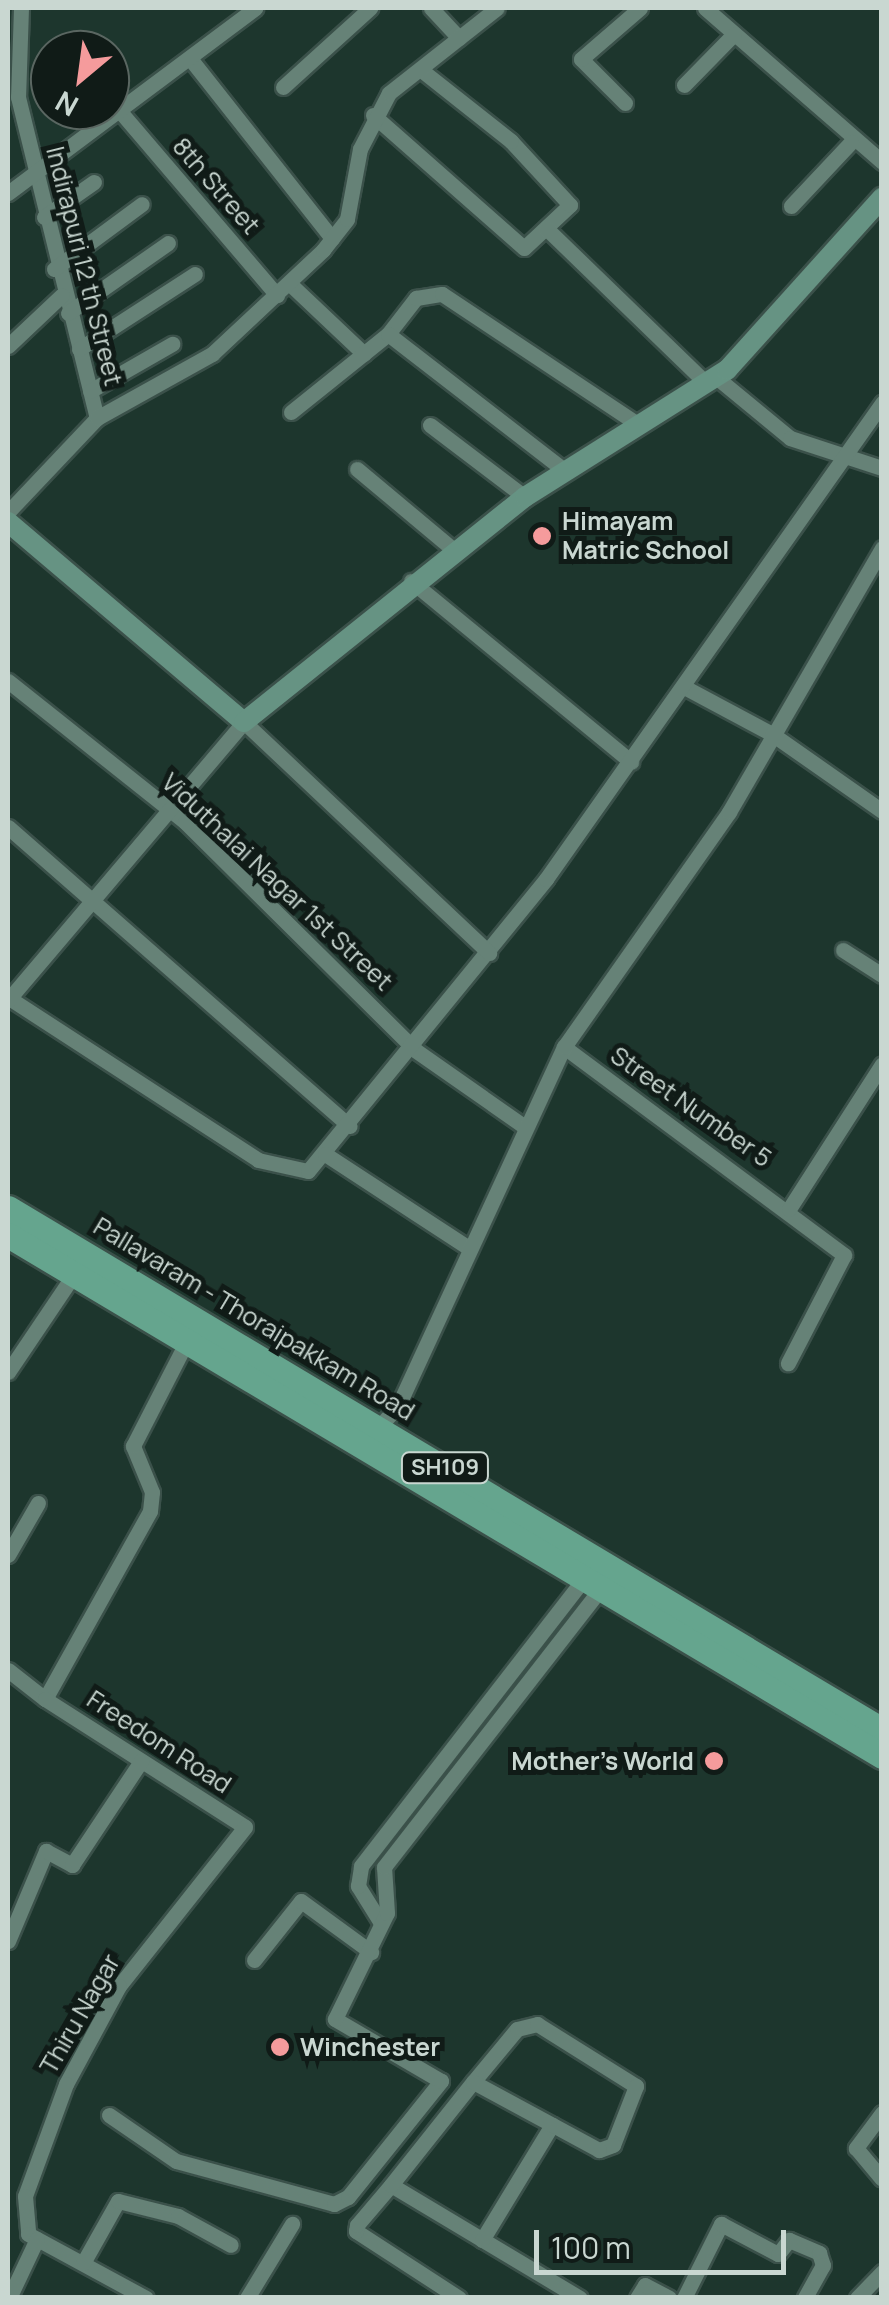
<!DOCTYPE html>
<html>
<head>
<meta charset="utf-8">
<style>
	body { margin:0 }
	#map { position:relative; width:889px; height:2305px; overflow:hidden; background:#1d362d; font-family:Manrope,sans-serif }
	div>[style] { position:absolute }
	.roads { filter:drop-shadow(2px 0 #3b514a) drop-shadow(-2px 0 #3b514a) drop-shadow(0 2px #3b514a) drop-shadow(0 -2px #3b514a) }
	.street>* { height:15px; margin:-7.5px; padding:0 7.5px; transform-origin:7.5px; border-radius:7.5px; background:#668277 }
	.secondary>* { height:20px; margin:-10px; padding:0 10px; transform-origin:10px; border-radius:10px; background:#669383 }
	.primary>* { height:25px; margin:-12.5px; padding:0 12.5px; transform-origin:12.5px; border-radius:12.5px; background:#65a58e }
	.dots>* { width:28px; height:28px; translate:-50% -50%; box-sizing:border-box; border:5px solid #101b17; border-radius:50% }
	span { translate:-50% -50%; white-space:nowrap; text-align:center; line-height:1.15; -webkit-text-stroke:10px #101b17; paint-order:stroke }
	.shield-label span { padding:2px 8px; background:#101b17; border:2px solid; border-radius:8px; -webkit-text-stroke-width:0 }
	.shield-label { font-size:22px; color:#c9d7d1; font-weight:700 }
	.street-label { font-size:25px; color:#c9d7d1 }
	.poi-label { font-size:25px; color:#c9d7d1; font-weight:700 }
	.left { translate:0 -50%; text-align:left }
	.right { translate:-100% -50%; text-align:right }
	.frame { position:absolute; inset:0; border:10px solid #c9d7d1; pointer-events:none }
	.north { position:absolute; left:30px; top:30px; width:100px; height:100px; box-sizing:border-box; background:#101b17; border:2px solid #5a6661; border-radius:50%; rotate:209deg; font-size:28px; font-weight:700; line-height:40px; text-align:center; color:#c9d7d1 }
	.north::after { content:''; display:block; margin:auto; width:35px; height:45px; background:#f59b9c; clip-path:polygon(50% 0,100% 100%,50% 72%,0 100%) }
	.scale { position:absolute; left:534px; top:2230px; width:252px; height:45px; box-sizing:border-box; border:5px solid #c9d7d1; border-top:0; padding-left:12px; font-size:30px; line-height:35px; white-space:nowrap; color:#c9d7d1; -webkit-text-stroke:8px #101b17; paint-order:stroke }
</style>
</head>
<body>
<div id="map">
	<div class="roads">
		<div class="street">
			<i style="left:21px;top:8px;width:89px;rotate:91.9deg"></i>
			<i style="left:18px;top:97px;width:331px;rotate:76.2deg"></i>
			<i style="left:431px;top:8px;width:41px;rotate:47deg"></i>
			<i style="left:705px;top:8px;width:235px;rotate:41deg"></i>
			<i style="left:192px;top:61px;width:226px;rotate:51.7deg"></i>
			<i style="left:684px;top:85px;width:71px;rotate:-45.6deg"></i>
			<i style="left:283px;top:87px;width:118px;rotate:-42.2deg"></i>
			<i style="left:625px;top:103px;width:62px;rotate:-135deg"></i>
			<i style="left:581px;top:59px;width:78px;rotate:-40.8deg"></i>
			<i style="left:118px;top:109px;width:245px;rotate:49.5deg"></i>
			<i style="left:373px;top:115px;width:201px;rotate:41.4deg"></i>
			<i style="left:524px;top:248px;width:63px;rotate:-43.1deg"></i>
			<i style="left:570px;top:205px;width:87px;rotate:-132.7deg"></i>
			<i style="left:511px;top:141px;width:115px;rotate:-141.7deg"></i>
			<i style="left:8px;top:193px;width:309px;rotate:-36.8deg"></i>
			<i style="left:791px;top:206px;width:88px;rotate:-46.8deg"></i>
			<i style="left:44px;top:217px;width:61px;rotate:-35deg"></i>
			<i style="left:546px;top:228px;width:223px;rotate:44.1deg"></i>
			<i style="left:54px;top:269px;width:109px;rotate:-36.5deg"></i>
			<i style="left:289px;top:283px;width:103px;rotate:43.4deg"></i>
			<i style="left:68px;top:313px;width:122px;rotate:-35deg"></i>
			<i style="left:388px;top:334px;width:46px;rotate:-52.1deg"></i>
			<i style="left:416px;top:298px;width:26px;rotate:-9deg"></i>
			<i style="left:442px;top:294px;width:237px;rotate:33.6deg"></i>
			<i style="left:8px;top:346px;width:74px;rotate:-43.4deg"></i>
			<i style="left:79px;top:349px;width:138px;rotate:-32.9deg"></i>
			<i style="left:716px;top:377px;width:96px;rotate:39.5deg"></i>
			<i style="left:790px;top:438px;width:97px;rotate:18.1deg"></i>
			<i style="left:90px;top:391px;width:95px;rotate:-29.8deg"></i>
			<i style="left:291px;top:412px;width:124px;rotate:-38.8deg"></i>
			<i style="left:388px;top:334px;width:224px;rotate:37.7deg"></i>
			<i style="left:430px;top:425px;width:119px;rotate:37.2deg"></i>
			<i style="left:357px;top:469px;width:128px;rotate:39.9deg"></i>
			<i style="left:8px;top:512px;width:129px;rotate:-46.6deg"></i>
			<i style="left:97px;top:418px;width:132px;rotate:-29.1deg"></i>
			<i style="left:212px;top:354px;width:152px;rotate:-43.1deg"></i>
			<i style="left:323px;top:250px;width:39px;rotate:-52deg"></i>
			<i style="left:347px;top:219px;width:71px;rotate:-79.5deg"></i>
			<i style="left:360px;top:149px;width:63px;rotate:-62.6deg"></i>
			<i style="left:389px;top:93px;width:137px;rotate:-38.2deg"></i>
			<i style="left:411px;top:581px;width:285px;rotate:39.4deg"></i>
			<i style="left:8px;top:681px;width:226px;rotate:38.5deg"></i>
			<i style="left:185px;top:822px;width:324px;rotate:44.7deg"></i>
			<i style="left:415px;top:1050px;width:131px;rotate:35deg"></i>
			<i style="left:684px;top:687px;width:100px;rotate:28.1deg"></i>
			<i style="left:772px;top:734px;width:134px;rotate:35deg"></i>
			<i style="left:8px;top:827px;width:454px;rotate:41.2deg"></i>
			<i style="left:843px;top:950px;width:46px;rotate:32.7deg"></i>
			<i style="left:9px;top:998px;width:297px;rotate:33deg"></i>
			<i style="left:258px;top:1160px;width:51px;rotate:12.4deg"></i>
			<i style="left:308px;top:1171px;width:377px;rotate:-50.8deg"></i>
			<i style="left:546px;top:879px;width:583px;rotate:-54.78deg"></i>
			<i style="left:8px;top:1000px;width:365px;rotate:-49.7deg"></i>
			<i style="left:244px;top:722px;width:337px;rotate:43.3deg"></i>
			<i style="left:564px;top:1047px;width:349px;rotate:36.6deg"></i>
			<i style="left:844px;top:1255px;width:122px;rotate:117.4deg"></i>
			<i style="left:325px;top:1154px;width:170px;rotate:33.2deg"></i>
			<i style="left:789px;top:1209px;width:172px;rotate:-57.3deg"></i>
			<i style="left:8px;top:1372px;width:118px;rotate:-56deg"></i>
			<i style="left:378px;top:1428px;width:30px;rotate:-48deg"></i>
			<i style="left:398px;top:1406px;width:396px;rotate:-65.2deg"></i>
			<i style="left:564px;top:1047px;width:287px;rotate:-54.9deg"></i>
			<i style="left:729px;top:812px;width:305px;rotate:-59.9deg"></i>
			<i style="left:8px;top:1555px;width:60px;rotate:-60deg"></i>
			<i style="left:8px;top:1670px;width:47px;rotate:38.1deg"></i>
			<i style="left:45px;top:1699px;width:215px;rotate:-60.8deg"></i>
			<i style="left:150px;top:1511px;width:19px;rotate:-84deg"></i>
			<i style="left:152px;top:1492px;width:50px;rotate:-112.4deg"></i>
			<i style="left:133px;top:1446px;width:118px;rotate:-62.8deg"></i>
			<i style="left:45px;top:1699px;width:237px;rotate:32.6deg"></i>
			<i style="left:245px;top:1827px;width:203px;rotate:128.4deg"></i>
			<i style="left:119px;top:1986px;width:111px;rotate:118.4deg"></i>
			<i style="left:66px;top:2084px;width:119px;rotate:110.1deg"></i>
			<i style="left:25px;top:2196px;width:38px;rotate:85deg"></i>
			<i style="left:28px;top:2234px;width:134px;rotate:28.5deg"></i>
			<i style="left:381px;top:1923px;width:44px;rotate:-121.9deg"></i>
			<i style="left:358px;top:1886px;width:20px;rotate:-81deg"></i>
			<i style="left:361px;top:1866px;width:361px;rotate:-52.2deg"></i>
			<i style="left:8px;top:1941px;width:98px;rotate:-67.1deg"></i>
			<i style="left:46px;top:1851px;width:30px;rotate:28deg"></i>
			<i style="left:72px;top:1865px;width:125px;rotate:-56.4deg"></i>
			<i style="left:254px;top:1960px;width:75px;rotate:-51.5deg"></i>
			<i style="left:301px;top:1901px;width:87px;rotate:36.1deg"></i>
			<i style="left:882px;top:2113px;width:44px;rotate:126.6deg"></i>
			<i style="left:856px;top:2148px;width:40px;rotate:50deg"></i>
			<i style="left:109px;top:2115px;width:81px;rotate:34.5deg"></i>
			<i style="left:176px;top:2161px;width:164px;rotate:15.2deg"></i>
			<i style="left:334px;top:2204px;width:16px;rotate:-27deg"></i>
			<i style="left:348px;top:2197px;width:149px;rotate:-51.3deg"></i>
			<i style="left:441px;top:2081px;width:123px;rotate:-149.7deg"></i>
			<i style="left:335px;top:2019px;width:118px;rotate:-63.9deg"></i>
			<i style="left:387px;top:1913px;width:46px;rotate:-93.7deg"></i>
			<i style="left:384px;top:1867px;width:350px;rotate:-52.1deg"></i>
			<i style="left:391px;top:2185px;width:220px;rotate:30.9deg"></i>
			<i style="left:482px;top:2240px;width:135px;rotate:-58.7deg"></i>
			<i style="left:83px;top:2263px;width:71px;rotate:-60.6deg"></i>
			<i style="left:118px;top:2201px;width:62px;rotate:14deg"></i>
			<i style="left:178px;top:2216px;width:60px;rotate:28.7deg"></i>
			<i style="left:10px;top:2296px;width:63px;rotate:-64.7deg"></i>
			<i style="left:247px;top:2298px;width:87px;rotate:-58.7deg"></i>
			<i style="left:459px;top:2298px;width:123px;rotate:-147deg"></i>
			<i style="left:356px;top:2231px;width:6px;rotate:-81deg"></i>
			<i style="left:357px;top:2225px;width:52px;rotate:-49.6deg"></i>
			<i style="left:391px;top:2185px;width:132px;rotate:-51.5deg"></i>
			<i style="left:473px;top:2082px;width:69px;rotate:-50.3deg"></i>
			<i style="left:517px;top:2029px;width:21px;rotate:-14deg"></i>
			<i style="left:537px;top:2024px;width:117px;rotate:32.1deg"></i>
			<i style="left:636px;top:2086px;width:63px;rotate:111.3deg"></i>
			<i style="left:613px;top:2145px;width:15px;rotate:160deg"></i>
			<i style="left:599px;top:2150px;width:143px;rotate:-151.6deg"></i>
			<i style="left:637px;top:2298px;width:15px;rotate:-58deg"></i>
			<i style="left:645px;top:2285px;width:27px;rotate:28deg"></i>
			<i style="left:684px;top:2298px;width:83px;rotate:-63.4deg"></i>
			<i style="left:721px;top:2224px;width:64px;rotate:27.8deg"></i>
			<i style="left:778px;top:2254px;width:18px;rotate:-52deg"></i>
			<i style="left:789px;top:2240px;width:33px;rotate:23deg"></i>
			<i style="left:819px;top:2253px;width:13px;rotate:72deg"></i>
			<i style="left:823px;top:2265px;width:38px;rotate:119deg"></i>
			<i style="left:857px;top:2298px;width:36px;rotate:-46deg"></i>
		</div>
		<div class="secondary">
			<i style="left:8px;top:522px;width:309px;rotate:40.3deg"></i>
			<i style="left:244px;top:722px;width:360px;rotate:-38.7deg"></i>
			<i style="left:525px;top:497px;width:239px;rotate:-32.2deg"></i>
			<i style="left:727px;top:370px;width:232px;rotate:-48deg"></i>
		</div>
		<div class="primary">
			<i style="left:8px;top:1208px;width:1018px;rotate:30.85deg"></i>
			<i style="left:8px;top:1235px;width:1018px;rotate:30.8deg"></i>
		</div>
	</div>
	<div class="dots">
		<i style="left:542px;top:536px;background:#f59b9c"></i>
		<i style="left:714px;top:1761px;background:#f59b9c"></i>
		<i style="left:280px;top:2047px;background:#f59b9c"></i>
	</div>
	<div class="shield-label">
		<span style="left:445px;top:1468px">SH109</span>
	</div>
	<div class="street-label">
		<span style="left:216px;top:186px;rotate:49deg">8th Street</span>
		<span style="left:84px;top:266px;rotate:76deg">Indirapuri 12 th Street</span>
		<span style="left:277px;top:882px;rotate:43deg">Viduthalai Nagar 1st Street</span>
		<span style="left:691px;top:1107px;rotate:35deg">Street Number 5</span>
		<span style="left:254px;top:1319px;rotate:31deg">Pallavaram - Thoraipakkam Road</span>
		<span style="left:159px;top:1742px;rotate:33deg">Freedom Road</span>
		<span style="left:80px;top:2014px;rotate:-60deg">Thiru Nagar</span>
	</div>
	<div class="poi-label">
		<span class="left" style="left:562px;top:536px">Himayam<br>Matric School</span>
		<span class="right" style="left:694px;top:1761px">Mother's World</span>
		<span class="left" style="left:300px;top:2047px">Winchester</span>
	</div>
	<div class="frame"></div>
	<div class="north">N</div>
	<div class="scale">100 m</div>
</div>
</body>
</html>
